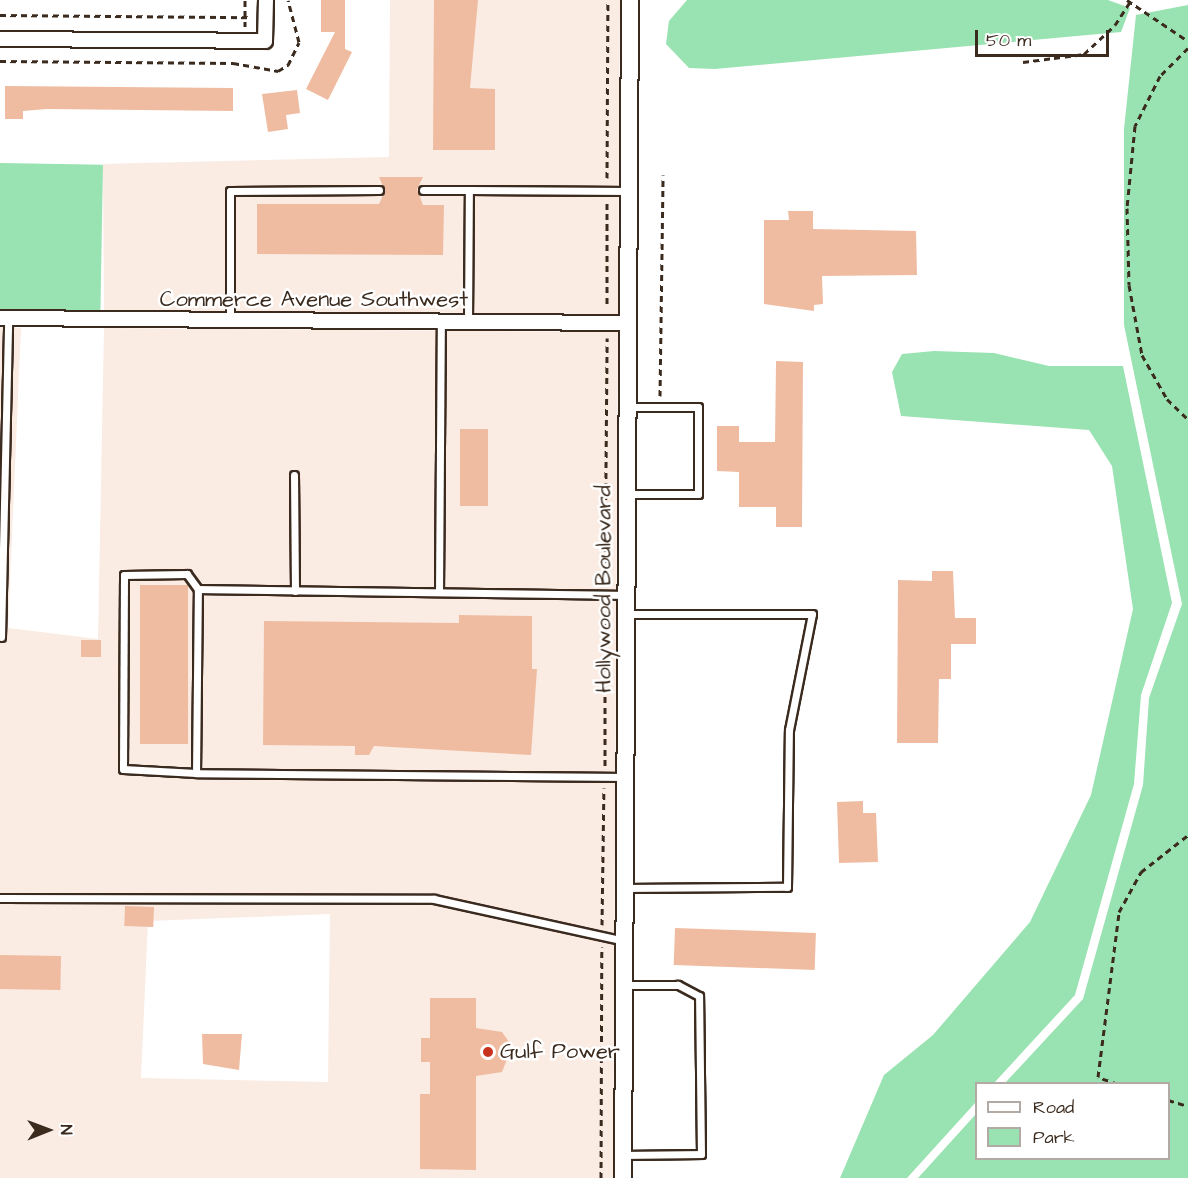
<!DOCTYPE html>
<html>
<head>
<meta charset="utf-8">
<style>
	body { margin:0 }
	#map { position:relative; width:1188px; height:1178px; overflow:hidden; background:#fff; font-family:"Architects Daughter",sans-serif }
	div>[style] { position:absolute }
	.built>* { inset:0; background:#faebe3 }
	.green>* { inset:0; background:#99e2b1; transform-origin:0 0 }
	.building>* { inset:0; background:#f0bca1; transform-origin:0 0 }
	.path>* { height:3px; margin-top:-1.5px; transform-origin:0; background:repeating-linear-gradient(90deg,#3b2a1e 0 6px,transparent 0 10.5px) }
	.roads { filter:drop-shadow(2px 0 #3b2a1e) drop-shadow(-2px 0 #3b2a1e) drop-shadow(0 2px #3b2a1e) drop-shadow(0 -2px #3b2a1e) }
	.service>* { height:7px; margin:-3.5px; padding:0 3.5px; transform-origin:3.5px; border-radius:3.5px; background:#fff }
	.minor>* { height:14px; margin:-7px; padding:0 7px; transform-origin:7px; border-radius:7px; background:#fff }
	.tertiary>* { height:16px; margin:-8px; padding:0 8px; transform-origin:8px; border-radius:8px; background:#fff }
	.dots>* { width:16px; height:16px; translate:-50% -50%; box-sizing:border-box; border:3px solid #fff; border-radius:50% }
	span { translate:-50% -50%; white-space:nowrap; text-align:center; line-height:1.15; -webkit-text-stroke:5px #fff; paint-order:stroke }
	.street-label { font-size:22px; color:#3b2a1e }
	.poi-label { font-size:22px; color:#3b2a1e }
	.left { translate:0 -50%; text-align:left }
	.legend { position:absolute; left:975px; top:1082px; width:195px; height:78px; box-sizing:border-box; background:#fff; border:2px solid #b1aaa5; margin:0; padding:8px 10px; list-style:none; font-size:18px; color:#3b2a1e }
	.legend li { display:flex; align-items:center; gap:12px; height:30px }
	.legend b { width:30px; border:2px solid #b1aaa5 }
	.north { position:absolute; left:18px; top:1100px; width:60px; height:60px; -webkit-text-stroke:4px #fff; paint-order:stroke; rotate:89deg; font-size:16px; font-weight:700; line-height:24px; text-align:center; color:#3b2a1e }
	.north::after { content:''; display:block; margin:auto; width:21px; height:27px; background:#3b2a1e; clip-path:polygon(50% 0,100% 100%,50% 72%,0 100%) }
	.scale { position:absolute; left:975px; top:30px; width:134px; height:27px; box-sizing:border-box; border:3px solid #3b2a1e; border-top:0; padding-left:8px; font-size:18px; line-height:21px; white-space:nowrap; color:#3b2a1e; -webkit-text-stroke:4px #fff; paint-order:stroke }
</style>
</head>
<body>
<div id="map">
	<div class="built">
		<i style="clip-path:polygon(390px 0,620px 0,618px 314px,104px 310px,103px 164px,389px 157px)"></i>
		<i style="clip-path:polygon(evenodd,0 327px,21px 328px,8px 628px,98px 639px,104px 328px,618px 332px,613px 1178px,0 1178px,0 327px,330px 914px,328px 1082px,141px 1078px,148px 921px,330px 914px)"></i>
	</div>
	<div class="green">
		<i style="clip-path:polygon(687px 0,1108px 0,1130px 8px,1121px 32px,715px 69px,689px 68px,666px 44px,669px 21px)"></i>
		<i style="clip-path:polygon(1188px 5px,1188px 1178px,918px 1178px,976px 1114px,976px 1158px,1168px 1158px,1168px 1084px,1005px 1083px,1083px 999px,1143px 785px,1149px 698px,1182px 604px,1124px 325px,1124px 129px,1136px 15px)"></i>
		<i style="left:0;top:163px;width:103px;height:146px;rotate:1deg"></i>
		<i style="clip-path:polygon(934px 351px,994px 353px,1049px 366px,1123px 366px,1172px 603px,1141px 695px,1134px 784px,1075px 995px,994px 1083px,976px 1084px,976px 1102px,907px 1178px,840px 1178px,884px 1075px,933px 1035px,1030px 922px,1091px 795px,1133px 609px,1112px 466px,1089px 430px,901px 416px,892px 372px,902px 354px)"></i>
	</div>
	<div class="building">
		<i style="clip-path:polygon(321px 0,345px 0,345px 49px,352px 52px,328px 100px,306px 89px,335px 32px,321px 32px)"></i>
		<i style="clip-path:polygon(434px 0,478px 0,470px 88px,495px 89px,495px 150px,433px 150px)"></i>
		<i style="clip-path:polygon(5px 86px,233px 88px,233px 111px,47px 109px,23px 111px,23px 119px,5px 119px)"></i>
		<i style="clip-path:polygon(297px 90px,300px 113px,286px 115px,288px 129px,268px 132px,262px 94px)"></i>
		<i style="clip-path:polygon(379px 177px,423px 177px,417px 189px,423px 205px,444px 205px,443px 255px,257px 254px,257px 204px,379px 204px,385px 191px)"></i>
		<i style="clip-path:polygon(788px 211px,813px 211px,813px 229px,916px 231px,917px 275px,822px 276px,823px 304px,814px 305px,814px 311px,764px 304px,764px 220px,789px 220px)"></i>
		<i style="clip-path:polygon(776px 361px,803px 362px,802px 527px,776px 527px,776px 507px,739px 507px,739px 472px,717px 471px,717px 426px,739px 426px,739px 442px,775px 442px)"></i>
		<i style="left:460px;top:429px;width:28px;height:77px"></i>
		<i style="clip-path:polygon(932px 571px,953px 571px,955px 618px,976px 618px,976px 644px,951px 644px,951px 679px,939px 679px,938px 743px,897px 743px,898px 580px,932px 581px)"></i>
		<i style="left:140px;top:585px;width:48px;height:159px"></i>
		<i style="clip-path:polygon(459px 615px,532px 616px,532px 669px,537px 669px,531px 755px,374px 746px,369px 755px,355px 755px,355px 746px,263px 745px,264px 621px,459px 623px)"></i>
		<i style="left:81px;top:640px;width:20px;height:17px"></i>
		<i style="clip-path:polygon(863px 801px,863px 813px,876px 813px,878px 862px,839px 863px,837px 802px)"></i>
		<i style="left:125px;top:906px;width:29px;height:20px;rotate:2deg"></i>
		<i style="left:675px;top:928px;width:141px;height:37px;rotate:2deg"></i>
		<i style="left:0;top:955px;width:61px;height:34px;rotate:1deg"></i>
		<i style="clip-path:polygon(430px 998px,476px 998px,476px 1028px,502px 1032px,512px 1046px,502px 1072px,476px 1076px,476px 1170px,420px 1169px,420px 1094px,430px 1094px,430px 1062px,421px 1062px,421px 1038px,430px 1038px)"></i>
		<i style="clip-path:polygon(202px 1034px,242px 1034px,239px 1070px,203px 1064px)"></i>
	</div>
	<div class="path">
		<i style="left:1127px;top:0;width:73px;rotate:33.9deg"></i>
		<i style="left:0;top:15px;width:250px;rotate:0.5deg"></i>
		<i style="left:245px;top:27px;width:27px;rotate:-90deg"></i>
		<i style="left:1188px;top:48px;width:40px;rotate:135deg"></i>
		<i style="left:1160px;top:76px;width:56px;rotate:116.6deg"></i>
		<i style="left:1135px;top:126px;width:82px;rotate:95.6deg"></i>
		<i style="left:1127px;top:208px;width:77px;rotate:88.5deg"></i>
		<i style="left:1129px;top:285px;width:71px;rotate:79.5deg"></i>
		<i style="left:1142px;top:355px;width:51px;rotate:60.4deg"></i>
		<i style="left:1167px;top:399px;width:29px;rotate:44deg"></i>
		<i style="left:0;top:61px;width:233px;rotate:0.5deg"></i>
		<i style="left:233px;top:63px;width:46px;rotate:10.1deg"></i>
		<i style="left:278px;top:71px;width:12px;rotate:-31deg"></i>
		<i style="left:288px;top:65px;width:25px;rotate:-64deg"></i>
		<i style="left:299px;top:42px;width:43px;rotate:-104.7deg"></i>
		<i style="left:1023px;top:62px;width:62px;rotate:-7.5deg"></i>
		<i style="left:1084px;top:54px;width:42px;rotate:-43.1deg"></i>
		<i style="left:1115px;top:25px;width:27px;rotate:-57deg"></i>
		<i style="left:607px;top:178px;width:178px;rotate:-89.7deg"></i>
		<i style="left:607px;top:203px;width:104px;rotate:90deg"></i>
		<i style="left:660px;top:396px;width:221px;rotate:-89.2deg"></i>
		<i style="left:605px;top:583px;width:245px;rotate:-89.5deg"></i>
		<i style="left:605px;top:766px;width:161px;rotate:-90deg"></i>
		<i style="left:602px;top:925px;width:137px;rotate:-89.2deg"></i>
		<i style="left:1118px;top:1084px;width:21px;rotate:-161deg"></i>
		<i style="left:1098px;top:1077px;width:166px;rotate:-82.7deg"></i>
		<i style="left:1119px;top:912px;width:46px;rotate:-61.2deg"></i>
		<i style="left:1141px;top:872px;width:60px;rotate:-38.2deg"></i>
		<i style="left:1168px;top:1100px;width:21px;rotate:17deg"></i>
		<i style="left:601px;top:1178px;width:231px;rotate:-89.8deg"></i>
	</div>
	<div class="roads">
		<div class="service">
			<i style="left:423px;top:190px;width:46px"></i>
			<i style="left:230px;top:320px;width:129px;rotate:-90deg"></i>
			<i style="left:230px;top:191px;width:149px;rotate:-0.4deg"></i>
			<i style="left:468px;top:321px;width:131px;rotate:-89.6deg"></i>
			<i style="left:469px;top:190px;width:160px;rotate:0.4deg"></i>
			<i style="left:294px;top:475px;width:116px;rotate:89.5deg"></i>
			<i style="left:627px;top:494px;width:71px"></i>
			<i style="left:698px;top:494px;width:87px;rotate:-90deg"></i>
			<i style="left:698px;top:407px;width:70px;rotate:180deg"></i>
			<i style="left:439px;top:592px;width:270px;rotate:-89.6deg"></i>
			<i style="left:1px;top:637px;width:319px;rotate:-88.7deg"></i>
			<i style="left:196px;top:773px;width:73px;rotate:-176.9deg"></i>
			<i style="left:123px;top:769px;width:194px;rotate:-89.7deg"></i>
			<i style="left:124px;top:575px;width:63px;rotate:-0.9deg"></i>
			<i style="left:187px;top:574px;width:19px;rotate:54deg"></i>
			<i style="left:626px;top:777px;width:430px;rotate:-179.5deg"></i>
			<i style="left:196px;top:773px;width:184px;rotate:-89.4deg"></i>
			<i style="left:198px;top:589px;width:429px;rotate:0.8deg"></i>
			<i style="left:626px;top:888px;width:161px;rotate:-0.4deg"></i>
			<i style="left:787px;top:887px;width:157px;rotate:-89.3deg"></i>
			<i style="left:789px;top:730px;width:118px;rotate:-78.8deg"></i>
			<i style="left:812px;top:614px;width:185px;rotate:180deg"></i>
			<i style="left:0;top:898px;width:434px;rotate:0.1deg"></i>
			<i style="left:434px;top:899px;width:196px;rotate:12.4deg"></i>
			<i style="left:624px;top:1155px;width:77px;rotate:-0.7deg"></i>
			<i style="left:701px;top:1154px;width:158px;rotate:-90.7deg"></i>
			<i style="left:699px;top:996px;width:24px;rotate:-152deg"></i>
			<i style="left:678px;top:985px;width:53px;rotate:180deg"></i>
		</div>
		<div class="minor">
			<i style="left:0;top:39px;width:265px;rotate:0.4deg"></i>
			<i style="left:265px;top:41px;width:41px;rotate:-88.6deg"></i>
			<i style="left:0;top:318px;width:629px;rotate:0.46deg"></i>
		</div>
		<div class="tertiary">
			<i style="left:623px;top:1178px;width:1178px;rotate:-89.66deg"></i>
		</div>
	</div>
	<div class="dots">
		<i style="left:488px;top:1052px;background:#c8321e"></i>
	</div>
	<div class="street-label">
		<span style="left:314px;top:300px">Commerce Avenue Southwest</span>
		<span style="left:604px;top:589px;rotate:-90deg">Hollywood Boulevard</span>
	</div>
	<div class="poi-label">
		<span class="left" style="left:500px;top:1052px">Gulf Power</span>
	</div>
	<ul class="legend">
	<li><b style="height:8px;background:#fff"></b>Road</li>
	<li><b style="height:16px;background:#99e2b1"></b>Park</li>
	</ul>
	<div class="north">N</div>
	<div class="scale">50 m</div>
</div>
</body>
</html>
